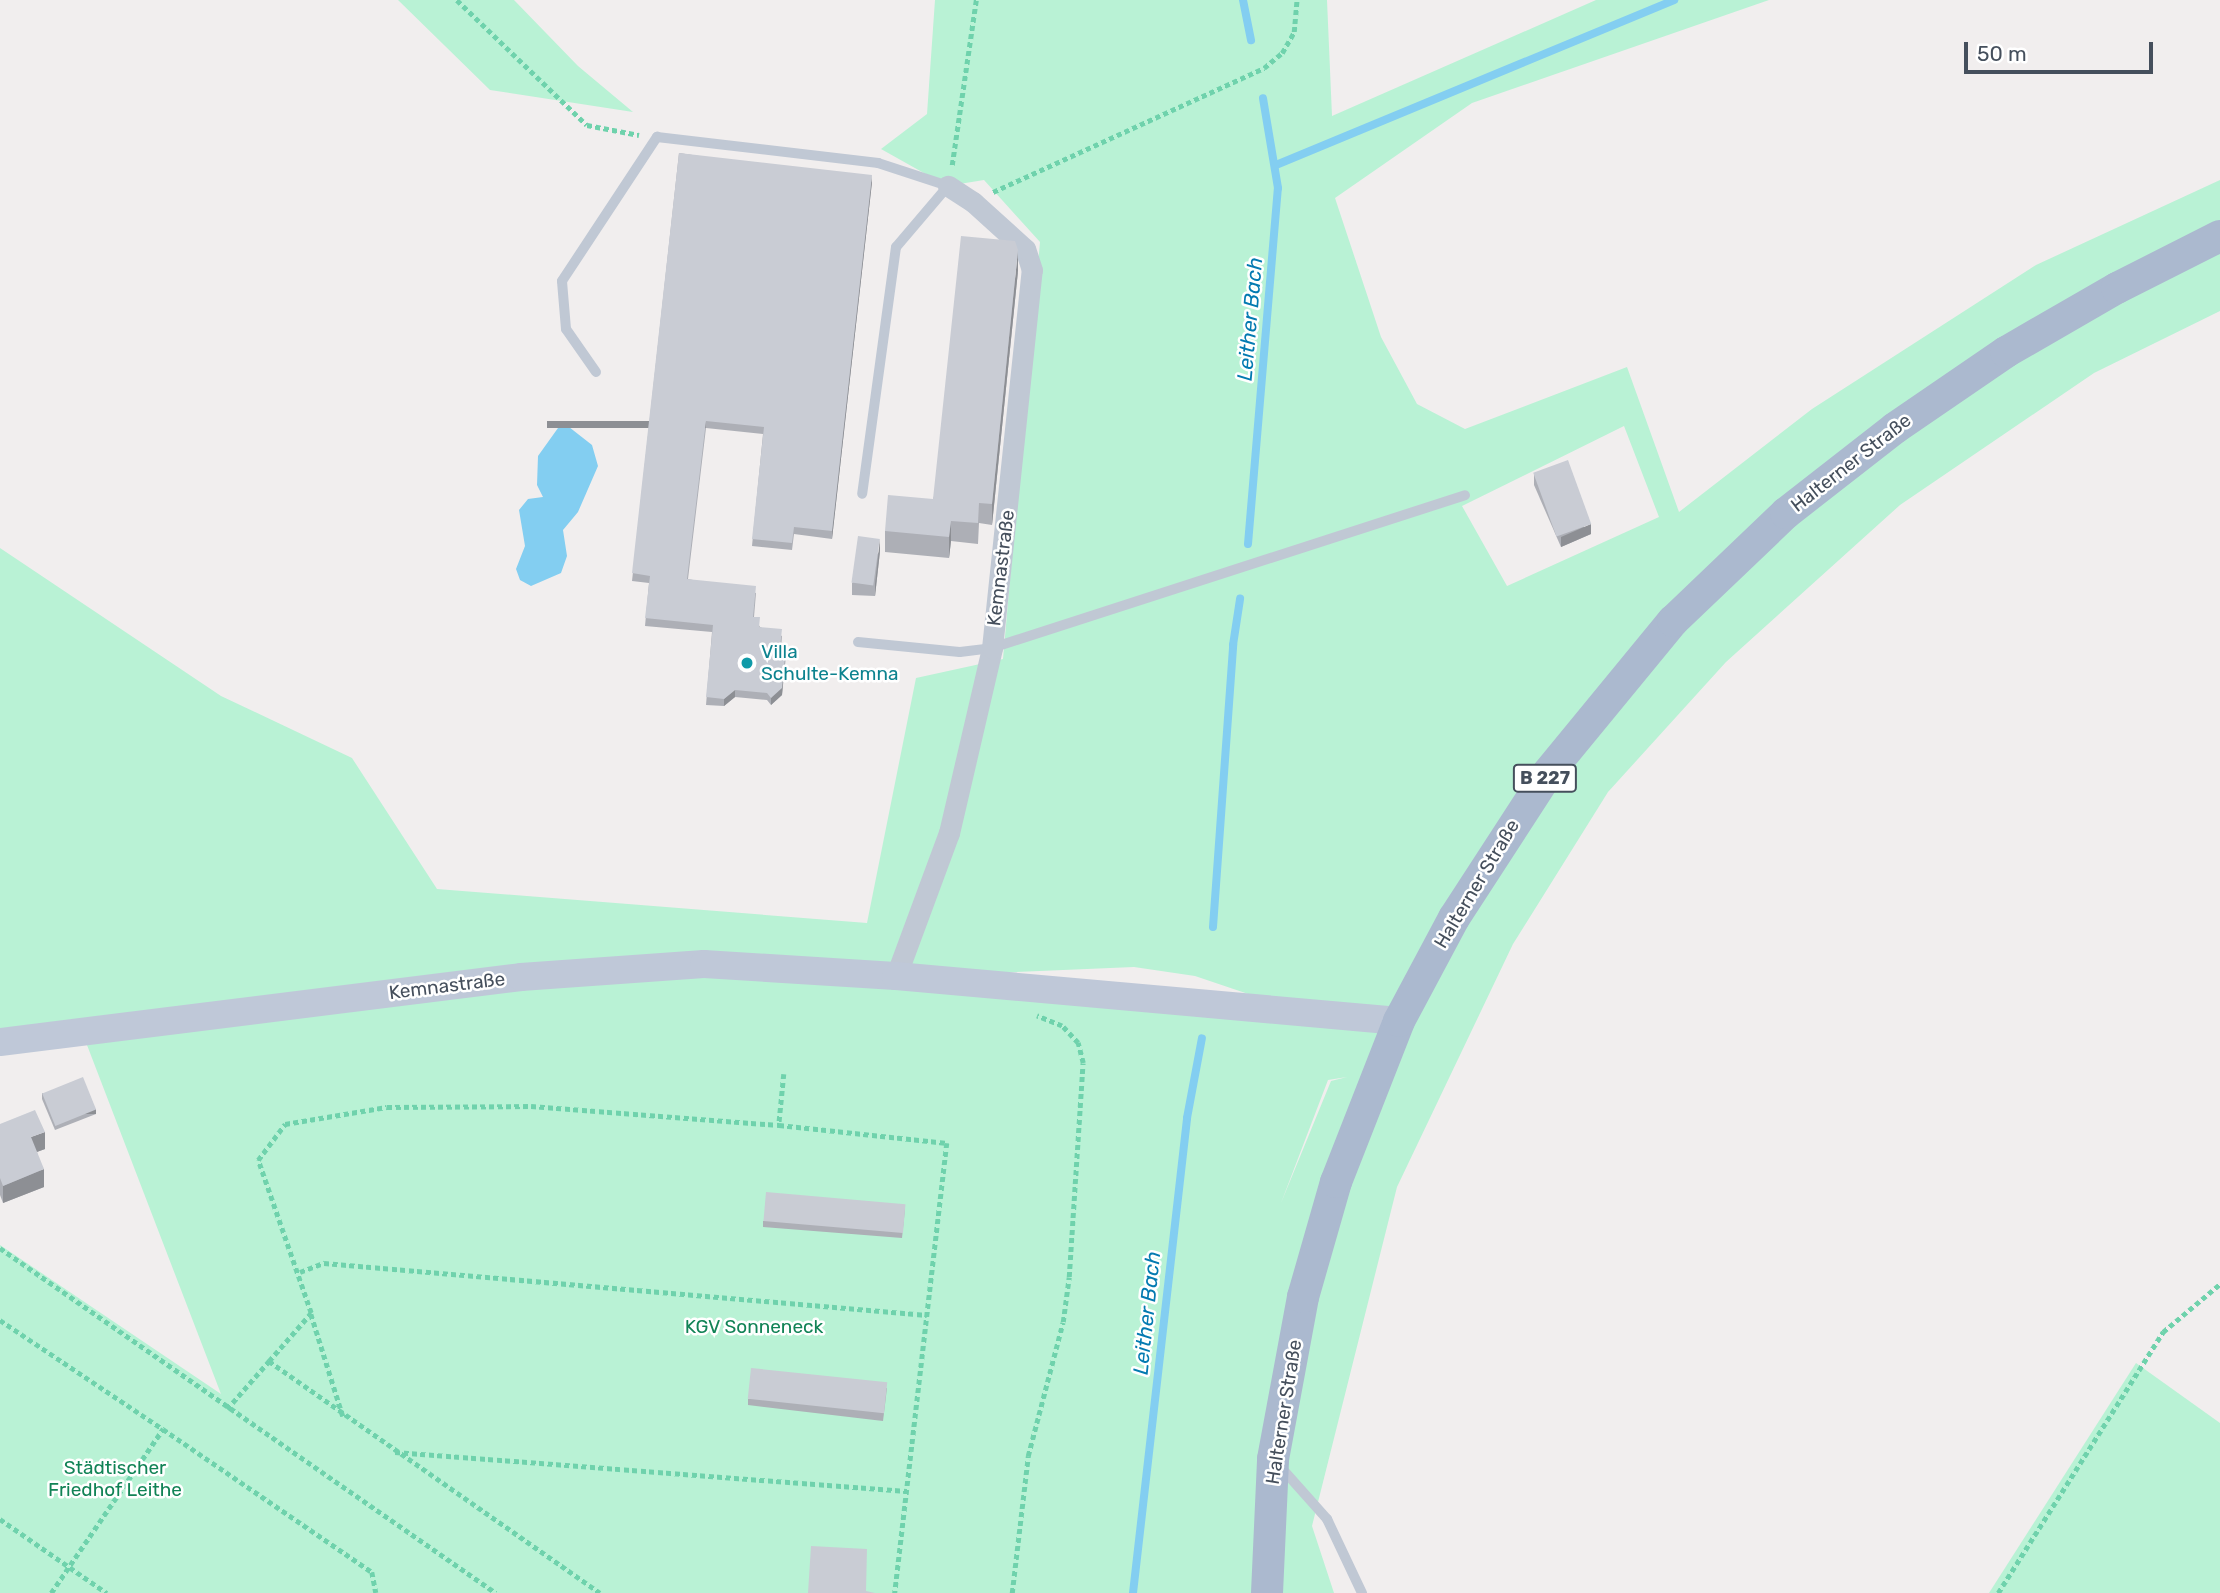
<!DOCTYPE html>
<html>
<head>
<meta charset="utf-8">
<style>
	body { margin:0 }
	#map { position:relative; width:2220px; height:1593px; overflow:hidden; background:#f1eeee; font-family:Rubik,sans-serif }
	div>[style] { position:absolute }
	.green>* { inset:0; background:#b9f2d5 }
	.water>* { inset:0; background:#83cef1 }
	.stream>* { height:8px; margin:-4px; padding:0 4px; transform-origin:4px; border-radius:4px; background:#83cef1 }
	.path>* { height:4.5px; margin-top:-2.25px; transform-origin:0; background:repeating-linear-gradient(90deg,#6fd2ac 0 5px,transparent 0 8.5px) }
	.lane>* { height:10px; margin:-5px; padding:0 5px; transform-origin:5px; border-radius:5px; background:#c0c8d4 }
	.street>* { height:21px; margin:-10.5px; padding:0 10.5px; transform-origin:10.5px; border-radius:10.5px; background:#c0c8d4 }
	.secondary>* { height:28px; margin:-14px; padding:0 14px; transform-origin:14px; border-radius:14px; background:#bfc8d8 }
	.primary>* { height:32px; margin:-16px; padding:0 16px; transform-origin:16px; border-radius:16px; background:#abb9cf }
	.wall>* { inset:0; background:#adafb6 }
	.shaded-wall>* { inset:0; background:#8d8f94; transform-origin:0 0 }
	.building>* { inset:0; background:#c9ccd4; transform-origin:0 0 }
	.dots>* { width:19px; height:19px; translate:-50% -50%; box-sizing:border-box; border:4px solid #fff; border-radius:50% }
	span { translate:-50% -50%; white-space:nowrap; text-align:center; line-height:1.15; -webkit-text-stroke:5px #fff; paint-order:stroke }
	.shield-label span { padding:2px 5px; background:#fff; border:2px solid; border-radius:5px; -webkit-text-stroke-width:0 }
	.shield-label { font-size:18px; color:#454f5c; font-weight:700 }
	.street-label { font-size:19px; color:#454f5c }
	.culture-label { font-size:19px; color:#0d838f }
	.left { translate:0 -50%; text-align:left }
	.park-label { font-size:19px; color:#118356 }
	.water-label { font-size:21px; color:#037ab1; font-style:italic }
	.scale { position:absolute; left:1964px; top:42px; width:189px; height:32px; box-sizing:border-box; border:4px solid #454f5c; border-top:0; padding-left:9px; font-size:21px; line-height:24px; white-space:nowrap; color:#454f5c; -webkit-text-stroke:5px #fff; paint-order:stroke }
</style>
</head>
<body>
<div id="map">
	<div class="green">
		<i style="clip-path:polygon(398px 0,514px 0,578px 66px,633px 112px,490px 90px)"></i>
		<i style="clip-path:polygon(evenodd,935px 0,1327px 0,1332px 116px,1596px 0,1769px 0,1472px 103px,1335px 198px,1381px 337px,1417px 404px,1465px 429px,1627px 367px,1679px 512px,1812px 409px,2036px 265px,2220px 180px,2220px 311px,2094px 373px,1900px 505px,1726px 662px,1608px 792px,1513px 944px,1397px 1187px,1312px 1526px,1334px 1593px,1271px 1593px,1270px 1535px,1305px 1298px,1380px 1069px,1469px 898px,1465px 895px,1397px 1019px,1302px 1012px,1195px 976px,1134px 967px,922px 976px,811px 969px,830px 976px,895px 977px,1228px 1010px,1396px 1021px,1333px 1180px,1300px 1296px,1272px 1444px,1264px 1593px,0 1593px,0 1245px,221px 1394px,77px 1019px,0 1029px,0 548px,221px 696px,352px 758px,437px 889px,867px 923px,916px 678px,1003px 659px,1040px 242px,984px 180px,947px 186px,881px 149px,927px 114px,935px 0,1624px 426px,1659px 517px,1507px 586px,1462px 506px,1624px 426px,935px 0,1347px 1077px,1331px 1081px,1281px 1203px,1328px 1080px,1347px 1077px)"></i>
		<i style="clip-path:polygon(2136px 1363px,2220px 1423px,2220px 1593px,1989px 1593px)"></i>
	</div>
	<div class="water">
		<i style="clip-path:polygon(569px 427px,592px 445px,598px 466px,578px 512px,563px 530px,567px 556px,561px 573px,531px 586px,520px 580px,516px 569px,525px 546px,519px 510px,528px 499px,543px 497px,537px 485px,538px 456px,558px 428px)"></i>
	</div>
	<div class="stream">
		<i style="left:1243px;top:0;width:41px;rotate:78.7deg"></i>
		<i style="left:1276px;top:165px;width:431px;rotate:-22.5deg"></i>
		<i style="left:1248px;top:544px;width:357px;rotate:-85.2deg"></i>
		<i style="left:1278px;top:188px;width:91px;rotate:-99.5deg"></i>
		<i style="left:1213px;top:927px;width:283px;rotate:-85.9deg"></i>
		<i style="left:1233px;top:645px;width:47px;rotate:-81.3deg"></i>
		<i style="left:1133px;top:1593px;width:478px;rotate:-83.5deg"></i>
		<i style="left:1187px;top:1118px;width:81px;rotate:-79.4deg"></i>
	</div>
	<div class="path">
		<i style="left:457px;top:0;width:180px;rotate:43.9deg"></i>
		<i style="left:587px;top:125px;width:53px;rotate:10.9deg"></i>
		<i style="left:952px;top:165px;width:167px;rotate:-81.7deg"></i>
		<i style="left:993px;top:192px;width:298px;rotate:-24.6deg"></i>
		<i style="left:1264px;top:68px;width:23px;rotate:-40deg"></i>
		<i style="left:1282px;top:53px;width:24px;rotate:-60deg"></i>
		<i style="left:1294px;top:32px;width:32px;rotate:-85deg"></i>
		<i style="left:784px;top:1074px;width:51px;rotate:95.6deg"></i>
		<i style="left:779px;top:1125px;width:169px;rotate:6.1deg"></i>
		<i style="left:947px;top:1143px;width:453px;rotate:96.6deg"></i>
		<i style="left:0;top:1248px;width:604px;rotate:34.82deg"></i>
		<i style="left:300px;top:1272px;width:26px;rotate:-21deg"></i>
		<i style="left:324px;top:1263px;width:605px;rotate:4.93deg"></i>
		<i style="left:311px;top:1314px;width:107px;rotate:72.6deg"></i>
		<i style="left:0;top:1320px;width:196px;rotate:33.8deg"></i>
		<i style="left:269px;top:1361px;width:64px;rotate:-48.8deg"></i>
		<i style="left:311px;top:1313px;width:162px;rotate:-109.1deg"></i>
		<i style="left:258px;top:1160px;width:45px;rotate:-53.1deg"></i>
		<i style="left:285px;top:1124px;width:103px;rotate:-9.5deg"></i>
		<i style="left:387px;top:1107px;width:144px;rotate:-0.4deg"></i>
		<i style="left:531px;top:1106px;width:249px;rotate:4.4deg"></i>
		<i style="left:227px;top:1409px;width:64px;rotate:-48.8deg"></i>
		<i style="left:269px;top:1361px;width:404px;rotate:35deg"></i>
		<i style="left:395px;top:1452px;width:513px;rotate:4.36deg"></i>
		<i style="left:0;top:1519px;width:130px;rotate:34.7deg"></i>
		<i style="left:51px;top:1593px;width:199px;rotate:-55.7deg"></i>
		<i style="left:163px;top:1429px;width:253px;rotate:34.4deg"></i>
		<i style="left:372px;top:1572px;width:21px;rotate:79deg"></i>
		<i style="left:1012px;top:1593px;width:138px;rotate:-83.3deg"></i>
		<i style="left:1028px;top:1456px;width:138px;rotate:-75.4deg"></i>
		<i style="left:1063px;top:1322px;width:45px;rotate:-82.4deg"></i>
		<i style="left:1069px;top:1277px;width:214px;rotate:-86.3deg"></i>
		<i style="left:1083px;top:1063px;width:21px;rotate:-104deg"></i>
		<i style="left:1078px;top:1043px;width:23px;rotate:-133deg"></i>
		<i style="left:1062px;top:1026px;width:27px;rotate:-158deg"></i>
		<i style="left:1998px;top:1593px;width:309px;rotate:-57.7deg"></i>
		<i style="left:2163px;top:1332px;width:75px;rotate:-40.1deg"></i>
	</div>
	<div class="lane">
		<i style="left:596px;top:372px;width:52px;rotate:-124.9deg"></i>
		<i style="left:566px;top:329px;width:48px;rotate:-94.8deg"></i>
		<i style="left:562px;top:281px;width:173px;rotate:-56.6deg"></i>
		<i style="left:657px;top:137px;width:223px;rotate:6.7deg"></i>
		<i style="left:878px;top:163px;width:74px;rotate:18.2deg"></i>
		<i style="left:948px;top:186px;width:80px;rotate:130.4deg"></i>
		<i style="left:896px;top:247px;width:249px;rotate:97.8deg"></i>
		<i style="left:858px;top:642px;width:102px;rotate:5.6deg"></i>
		<i style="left:960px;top:652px;width:32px;rotate:-7deg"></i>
		<i style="left:992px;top:648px;width:497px;rotate:-17.9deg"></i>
		<i style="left:1278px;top:1464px;width:74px;rotate:48.3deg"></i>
		<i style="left:1327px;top:1519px;width:82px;rotate:64.7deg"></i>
	</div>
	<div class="street">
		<i style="left:896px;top:976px;width:153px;rotate:-69.7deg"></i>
		<i style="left:949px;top:833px;width:190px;rotate:-76.9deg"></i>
		<i style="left:992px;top:648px;width:380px;rotate:-84deg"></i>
		<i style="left:1032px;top:270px;width:22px;rotate:-108deg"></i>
		<i style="left:1025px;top:249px;width:70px;rotate:-137.9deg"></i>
		<i style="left:973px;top:202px;width:30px;rotate:-147deg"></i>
	</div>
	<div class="secondary">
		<i style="left:0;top:1042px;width:525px;rotate:-7.11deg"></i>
		<i style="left:521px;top:977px;width:183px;rotate:-4.1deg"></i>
		<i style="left:704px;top:964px;width:192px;rotate:3.6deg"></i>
		<i style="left:896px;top:976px;width:505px;rotate:5.11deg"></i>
	</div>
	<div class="primary">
		<i style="left:1267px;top:1593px;width:134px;rotate:-87.4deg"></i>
		<i style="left:1273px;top:1459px;width:165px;rotate:-79.5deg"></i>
		<i style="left:1303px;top:1297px;width:120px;rotate:-74deg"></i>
		<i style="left:1336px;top:1182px;width:173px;rotate:-68.6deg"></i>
		<i style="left:1399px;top:1021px;width:117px;rotate:-61.9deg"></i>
		<i style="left:1454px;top:918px;width:173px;rotate:-57deg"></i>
		<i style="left:1548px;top:773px;width:197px;rotate:-50.6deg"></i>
		<i style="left:1673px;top:621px;width:156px;rotate:-43.7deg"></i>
		<i style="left:1786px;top:513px;width:138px;rotate:-37.9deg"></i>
		<i style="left:1895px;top:428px;width:135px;rotate:-34.4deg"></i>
		<i style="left:2006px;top:352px;width:128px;rotate:-30deg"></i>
		<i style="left:2117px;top:288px;width:115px;rotate:-26.8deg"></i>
	</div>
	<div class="wall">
		<i style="clip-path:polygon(679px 153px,872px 182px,832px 539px,794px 534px,792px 550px,752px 546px,763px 434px,706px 428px,688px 579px,756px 593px,754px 617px,760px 627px,782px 636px,781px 649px,786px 656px,782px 695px,771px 705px,767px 700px,735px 697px,724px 706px,706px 705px,712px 632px,645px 626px,649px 583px,632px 581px)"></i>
		<i style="clip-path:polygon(1018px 271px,992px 525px,979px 523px,978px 544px,951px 541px,949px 558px,885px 552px,885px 531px,933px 499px)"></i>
		<i style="clip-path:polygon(1534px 474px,1591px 534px,1561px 547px,1534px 485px)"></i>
		<i style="clip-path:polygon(880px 551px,875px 596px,852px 595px,852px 583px)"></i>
		<i style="clip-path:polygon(42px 1093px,96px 1114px,55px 1130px,42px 1099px)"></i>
		<i style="clip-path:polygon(0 1124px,45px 1149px,37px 1152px,44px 1187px,3px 1203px,0 1195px)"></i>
		<i style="clip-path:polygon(905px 1209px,902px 1238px,763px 1227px,763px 1221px)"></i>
		<i style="clip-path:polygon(887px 1388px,883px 1421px,748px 1405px,748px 1399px)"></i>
	</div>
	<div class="shaded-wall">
		<i style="clip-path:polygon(872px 175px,872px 182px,832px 539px,832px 531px)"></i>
		<i style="clip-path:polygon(1018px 250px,1018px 271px,992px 525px,992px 504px)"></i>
		<i style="left:706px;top:421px;width:7px;height:159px;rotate:90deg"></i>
		<i style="clip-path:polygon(951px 521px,951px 541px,949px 558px,949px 537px)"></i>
		<i style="clip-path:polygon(1591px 524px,1591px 534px,1561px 547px,1561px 537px)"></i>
		<i style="clip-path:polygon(880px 539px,880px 551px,875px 596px,875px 584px)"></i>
		<i style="clip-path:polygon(786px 649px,782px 695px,771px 705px,771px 698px)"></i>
		<i style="clip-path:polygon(735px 690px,735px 697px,724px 706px,724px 699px)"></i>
		<i style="left:96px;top:1109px;width:5px;height:44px;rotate:90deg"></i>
		<i style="clip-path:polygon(45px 1132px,45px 1149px,31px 1154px,31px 1137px)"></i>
		<i style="clip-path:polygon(44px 1169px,44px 1187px,3px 1203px,3px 1186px)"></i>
	</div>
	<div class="building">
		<i style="clip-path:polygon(679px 153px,872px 175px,832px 531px,794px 527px,792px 543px,752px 539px,764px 427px,706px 421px,687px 579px,756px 586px,753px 617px,760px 617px,759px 627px,782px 629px,780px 648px,786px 649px,782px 688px,771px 698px,767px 693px,735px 690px,724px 699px,706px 697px,713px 625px,645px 618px,650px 576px,632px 573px)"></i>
		<i style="clip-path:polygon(961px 236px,1015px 241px,1018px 250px,992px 504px,979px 503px,978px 523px,951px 521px,949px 537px,885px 531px,888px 495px,933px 499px)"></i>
		<i style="left:1568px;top:460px;width:68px;height:37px;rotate:70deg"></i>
		<i style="left:858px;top:536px;width:22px;height:47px;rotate:8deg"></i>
		<i style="left:83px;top:1077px;width:35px;height:44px;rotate:68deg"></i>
		<i style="clip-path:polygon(35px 1110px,45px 1132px,31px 1137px,44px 1169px,3px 1186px,0 1178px,0 1124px)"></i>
		<i style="left:766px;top:1192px;width:140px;height:29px;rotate:5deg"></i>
		<i style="left:751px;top:1368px;width:137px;height:31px;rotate:6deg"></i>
		<i style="clip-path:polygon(811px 1546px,867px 1549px,866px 1591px,875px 1593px,808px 1593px)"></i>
	</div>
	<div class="dots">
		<i style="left:747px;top:663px;background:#0f9aa8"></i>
	</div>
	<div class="shield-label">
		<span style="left:1545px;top:778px">B 227</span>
	</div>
	<div class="street-label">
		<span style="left:1851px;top:463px;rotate:-38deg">Halterner Straße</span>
		<span style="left:1001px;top:568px;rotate:-83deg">Kemnastraße</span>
		<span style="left:1477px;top:884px;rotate:-59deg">Halterner Straße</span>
		<span style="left:447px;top:986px;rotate:-7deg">Kemnastraße</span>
		<span style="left:1284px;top:1412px;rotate:-81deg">Halterner Straße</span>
	</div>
	<div class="culture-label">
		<span class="left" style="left:761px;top:663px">Villa<br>Schulte-Kemna</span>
	</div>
	<div class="park-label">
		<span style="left:754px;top:1327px">KGV Sonneneck</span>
		<span style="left:115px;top:1479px">Städtischer<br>Friedhof Leithe</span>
	</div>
	<div class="water-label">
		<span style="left:1250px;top:319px;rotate:-85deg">Leither Bach</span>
		<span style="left:1147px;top:1313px;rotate:-84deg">Leither Bach</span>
	</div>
	<div class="scale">50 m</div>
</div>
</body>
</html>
